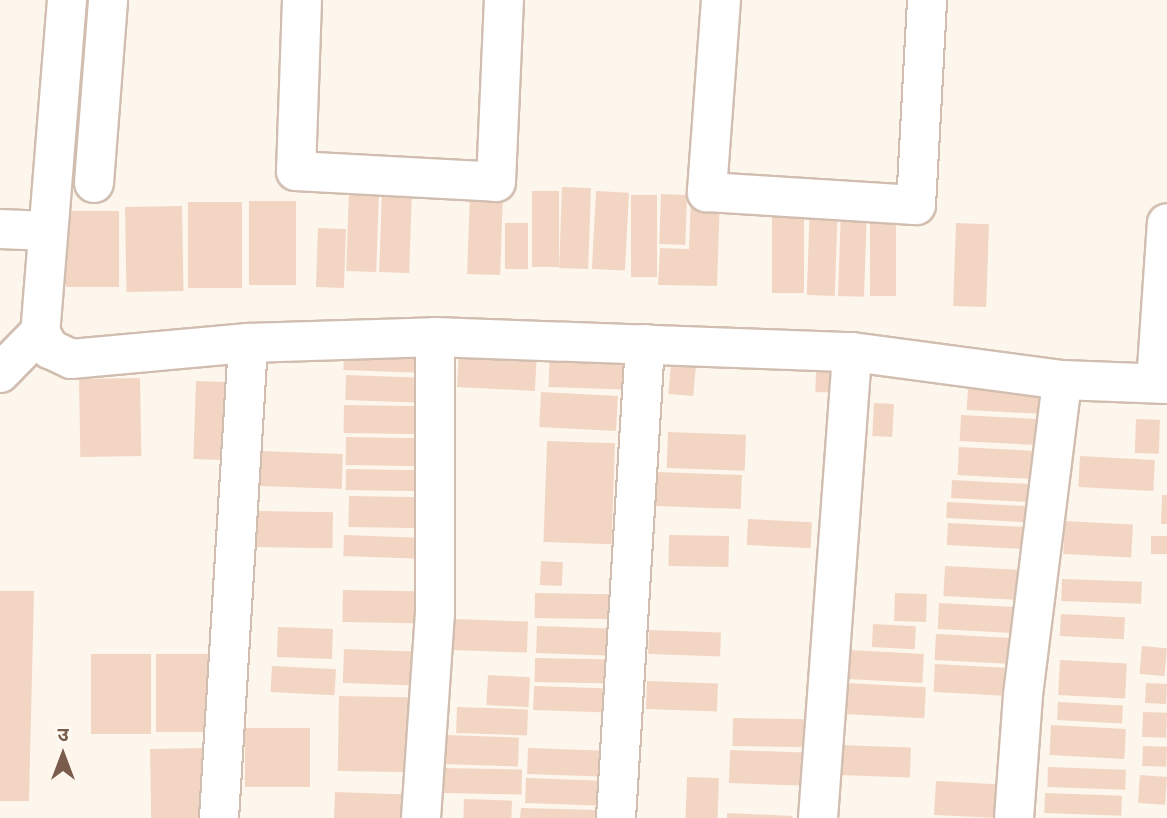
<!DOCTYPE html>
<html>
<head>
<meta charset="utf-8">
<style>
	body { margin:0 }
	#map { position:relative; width:1167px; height:818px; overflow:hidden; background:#fdf6ec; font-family:"PT Sans","Noto Sans Devanagari",sans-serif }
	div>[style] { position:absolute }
	.building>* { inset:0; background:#f3d5c3; transform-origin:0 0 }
	.roads { filter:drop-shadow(2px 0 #d1beb0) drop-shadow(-2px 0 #d1beb0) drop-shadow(0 2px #d1beb0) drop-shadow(0 -2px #d1beb0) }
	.minor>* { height:38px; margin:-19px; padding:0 19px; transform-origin:19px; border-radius:19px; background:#fff }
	span { translate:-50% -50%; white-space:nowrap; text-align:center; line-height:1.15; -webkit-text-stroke:5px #fffaf3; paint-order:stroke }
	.north { position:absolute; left:28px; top:720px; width:70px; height:70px; -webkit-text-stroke:5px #fffaf3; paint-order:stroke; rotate:0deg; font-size:19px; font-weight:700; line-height:28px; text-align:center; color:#7a5c4d }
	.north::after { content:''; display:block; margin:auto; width:24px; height:32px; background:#7a5c4d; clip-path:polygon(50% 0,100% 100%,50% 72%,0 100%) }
</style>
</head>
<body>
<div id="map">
	<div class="building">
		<i style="left:562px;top:187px;width:29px;height:81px;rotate:2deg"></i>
		<i style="left:349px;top:191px;width:30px;height:80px;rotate:2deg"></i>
		<i style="left:382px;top:191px;width:30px;height:81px;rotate:2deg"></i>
		<i style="left:532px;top:191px;width:27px;height:76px"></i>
		<i style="left:596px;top:191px;width:33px;height:78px;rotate:3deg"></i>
		<i style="left:470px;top:192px;width:33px;height:82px;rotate:2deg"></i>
		<i style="left:661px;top:194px;width:26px;height:50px;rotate:2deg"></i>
		<i style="left:631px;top:195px;width:26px;height:82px"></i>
		<i style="clip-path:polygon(691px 197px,720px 197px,717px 286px,658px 285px,660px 248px,689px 249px)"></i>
		<i style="left:249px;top:201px;width:47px;height:84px"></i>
		<i style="left:188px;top:202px;width:54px;height:86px"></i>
		<i style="left:810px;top:203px;width:28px;height:92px;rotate:2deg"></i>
		<i style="left:182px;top:206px;width:85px;height:57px;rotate:89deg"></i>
		<i style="left:841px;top:209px;width:26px;height:87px;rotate:2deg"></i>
		<i style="left:119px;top:211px;width:76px;height:53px;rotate:90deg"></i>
		<i style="left:772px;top:211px;width:32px;height:82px"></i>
		<i style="left:870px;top:211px;width:26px;height:85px"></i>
		<i style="left:505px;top:223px;width:23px;height:46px"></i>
		<i style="left:956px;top:223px;width:33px;height:83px;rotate:2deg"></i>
		<i style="left:318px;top:228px;width:28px;height:59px;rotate:2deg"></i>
		<i style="left:550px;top:346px;width:75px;height:41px;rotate:2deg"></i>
		<i style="left:459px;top:349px;width:78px;height:38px;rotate:3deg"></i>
		<i style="left:344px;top:353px;width:84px;height:17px;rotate:2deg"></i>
		<i style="left:671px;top:364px;width:25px;height:30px;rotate:5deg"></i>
		<i style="left:816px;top:372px;width:29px;height:20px;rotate:2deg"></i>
		<i style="left:346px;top:375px;width:84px;height:25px;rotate:2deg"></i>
		<i style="left:140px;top:378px;width:78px;height:61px;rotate:89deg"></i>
		<i style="left:196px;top:381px;width:31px;height:78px;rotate:2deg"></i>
		<i style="left:968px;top:387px;width:82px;height:23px;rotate:3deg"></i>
		<i style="left:541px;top:392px;width:77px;height:35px;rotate:3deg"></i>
		<i style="left:874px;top:403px;width:20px;height:33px;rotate:3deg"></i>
		<i style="left:344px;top:405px;width:78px;height:28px;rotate:1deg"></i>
		<i style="left:961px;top:415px;width:81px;height:26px;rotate:3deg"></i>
		<i style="left:1136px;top:419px;width:24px;height:34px;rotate:2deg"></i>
		<i style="left:668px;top:432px;width:78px;height:36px;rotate:2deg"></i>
		<i style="left:346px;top:437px;width:78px;height:28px;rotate:1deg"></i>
		<i style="left:547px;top:441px;width:68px;height:101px;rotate:2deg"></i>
		<i style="left:959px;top:447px;width:82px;height:28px;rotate:3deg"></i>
		<i style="left:260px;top:451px;width:83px;height:35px;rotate:2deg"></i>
		<i style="left:1080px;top:456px;width:75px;height:31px;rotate:3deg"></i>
		<i style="left:346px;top:469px;width:78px;height:21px;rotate:1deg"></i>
		<i style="left:656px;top:472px;width:86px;height:34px;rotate:2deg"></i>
		<i style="left:952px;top:480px;width:83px;height:18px;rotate:3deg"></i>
		<i style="clip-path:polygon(1162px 495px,1167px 495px,1167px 524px,1161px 524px)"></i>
		<i style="left:349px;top:496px;width:77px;height:31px;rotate:1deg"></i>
		<i style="left:947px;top:502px;width:83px;height:16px;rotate:3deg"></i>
		<i style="left:256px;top:511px;width:77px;height:36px;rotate:1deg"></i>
		<i style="left:748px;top:519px;width:64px;height:26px;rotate:3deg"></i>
		<i style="left:1065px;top:521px;width:68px;height:33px;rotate:3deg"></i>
		<i style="left:948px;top:523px;width:85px;height:22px;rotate:3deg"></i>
		<i style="left:344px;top:535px;width:76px;height:21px;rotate:2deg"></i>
		<i style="left:669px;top:535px;width:60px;height:31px;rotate:1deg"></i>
		<i style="left:1151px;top:536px;width:16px;height:18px"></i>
		<i style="left:541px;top:561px;width:22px;height:24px;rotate:3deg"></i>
		<i style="left:945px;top:566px;width:73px;height:30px;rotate:3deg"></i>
		<i style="left:1062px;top:579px;width:80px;height:22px;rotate:2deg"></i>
		<i style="left:343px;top:590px;width:72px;height:32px;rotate:1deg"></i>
		<i style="clip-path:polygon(0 591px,34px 591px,29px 801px,0 801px)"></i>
		<i style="left:535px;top:593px;width:77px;height:25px;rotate:1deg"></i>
		<i style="left:895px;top:593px;width:32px;height:28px;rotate:2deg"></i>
		<i style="left:939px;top:603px;width:80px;height:26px;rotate:3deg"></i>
		<i style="left:1061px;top:614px;width:64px;height:22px;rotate:3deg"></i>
		<i style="left:453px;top:619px;width:75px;height:31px;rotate:2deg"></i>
		<i style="left:873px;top:624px;width:43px;height:23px;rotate:3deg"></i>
		<i style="left:537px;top:626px;width:79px;height:27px;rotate:2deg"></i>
		<i style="left:278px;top:627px;width:55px;height:30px;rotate:2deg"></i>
		<i style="left:649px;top:630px;width:72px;height:24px;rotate:2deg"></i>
		<i style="left:936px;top:634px;width:79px;height:26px;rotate:3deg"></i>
		<i style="left:1142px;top:646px;width:25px;height:28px;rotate:5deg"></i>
		<i style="left:344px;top:649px;width:78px;height:34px;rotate:2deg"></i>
		<i style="left:849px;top:650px;width:75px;height:29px;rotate:3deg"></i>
		<i style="left:91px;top:654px;width:60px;height:80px"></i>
		<i style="left:156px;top:654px;width:53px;height:78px"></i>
		<i style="left:535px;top:658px;width:79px;height:24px;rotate:1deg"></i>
		<i style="left:1060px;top:660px;width:67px;height:35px;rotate:3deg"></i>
		<i style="left:935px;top:664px;width:70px;height:28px;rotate:3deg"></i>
		<i style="left:272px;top:666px;width:64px;height:26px;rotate:3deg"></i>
		<i style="left:488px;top:675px;width:42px;height:30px;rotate:3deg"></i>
		<i style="left:647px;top:681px;width:71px;height:28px;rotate:2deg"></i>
		<i style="left:846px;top:683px;width:80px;height:31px;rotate:3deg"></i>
		<i style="left:1146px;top:683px;width:21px;height:20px;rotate:3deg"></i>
		<i style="left:534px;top:686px;width:75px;height:24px;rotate:2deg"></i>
		<i style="left:339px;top:696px;width:79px;height:75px;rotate:1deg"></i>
		<i style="left:1058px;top:702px;width:65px;height:18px;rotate:3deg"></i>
		<i style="left:457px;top:707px;width:71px;height:26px;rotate:2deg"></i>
		<i style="left:1143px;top:712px;width:24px;height:25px;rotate:2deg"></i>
		<i style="left:733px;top:718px;width:77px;height:28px;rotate:1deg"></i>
		<i style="left:1051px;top:725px;width:75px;height:30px;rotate:3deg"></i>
		<i style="left:245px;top:728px;width:65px;height:59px"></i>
		<i style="left:445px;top:735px;width:74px;height:29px;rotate:2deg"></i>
		<i style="left:839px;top:745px;width:72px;height:30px;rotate:2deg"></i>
		<i style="left:1143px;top:746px;width:24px;height:20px;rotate:2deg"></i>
		<i style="left:208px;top:748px;width:70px;height:58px;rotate:89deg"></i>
		<i style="left:528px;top:748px;width:72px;height:26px;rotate:2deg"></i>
		<i style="left:730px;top:750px;width:74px;height:33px;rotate:2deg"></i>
		<i style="left:1048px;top:767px;width:78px;height:20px;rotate:2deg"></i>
		<i style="left:442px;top:768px;width:80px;height:25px;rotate:1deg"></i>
		<i style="left:1140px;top:775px;width:27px;height:28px;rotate:4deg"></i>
		<i style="left:687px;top:777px;width:32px;height:41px;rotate:2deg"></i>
		<i style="left:526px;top:778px;width:77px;height:25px;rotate:2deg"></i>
		<i style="clip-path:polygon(936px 781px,1009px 785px,998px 818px,934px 815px)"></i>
		<i style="left:335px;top:792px;width:73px;height:26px;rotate:2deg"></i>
		<i style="left:1045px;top:793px;width:77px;height:20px;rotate:2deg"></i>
		<i style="left:464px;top:799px;width:48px;height:19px;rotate:2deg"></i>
		<i style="clip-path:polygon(521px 808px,597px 810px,597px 818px,520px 818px)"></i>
		<i style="clip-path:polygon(727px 813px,793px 816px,792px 818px,727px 818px)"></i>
	</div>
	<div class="roads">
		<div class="minor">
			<i style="left:67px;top:0;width:333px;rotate:94.6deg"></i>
			<i style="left:40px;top:332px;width:20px;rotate:60deg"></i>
			<i style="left:50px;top:349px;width:23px;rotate:25deg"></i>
			<i style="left:71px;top:359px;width:178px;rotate:-5.2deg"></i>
			<i style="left:248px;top:343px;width:187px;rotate:-1.8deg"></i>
			<i style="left:435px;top:337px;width:417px;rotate:2.1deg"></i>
			<i style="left:852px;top:352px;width:212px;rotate:7.6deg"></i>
			<i style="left:1062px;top:380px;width:105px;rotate:2.2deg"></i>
			<i style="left:302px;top:0;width:171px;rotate:92deg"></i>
			<i style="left:296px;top:171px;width:200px;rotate:3.1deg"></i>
			<i style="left:496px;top:182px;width:182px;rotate:-87.5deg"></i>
			<i style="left:721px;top:0;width:193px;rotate:94.2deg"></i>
			<i style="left:707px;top:192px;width:209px;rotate:3.6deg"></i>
			<i style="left:916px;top:205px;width:205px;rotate:-86.9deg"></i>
			<i style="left:94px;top:183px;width:184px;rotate:-85.6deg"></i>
			<i style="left:0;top:229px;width:48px;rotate:2.4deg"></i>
			<i style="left:0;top:373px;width:57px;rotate:-45.7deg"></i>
			<i style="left:1156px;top:383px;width:160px;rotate:-86.1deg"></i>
			<i style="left:219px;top:818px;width:476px;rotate:-86.5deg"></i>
			<i style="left:421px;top:818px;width:204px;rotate:-86.1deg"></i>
			<i style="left:435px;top:614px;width:277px;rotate:-90deg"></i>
			<i style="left:616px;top:818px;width:475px;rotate:-86.5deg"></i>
			<i style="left:818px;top:818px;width:467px;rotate:-85.8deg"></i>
			<i style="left:1014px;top:818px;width:123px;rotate:-85.8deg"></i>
			<i style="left:1023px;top:695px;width:317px;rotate:-82.9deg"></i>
		</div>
	</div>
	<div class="north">उ</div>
</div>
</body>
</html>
